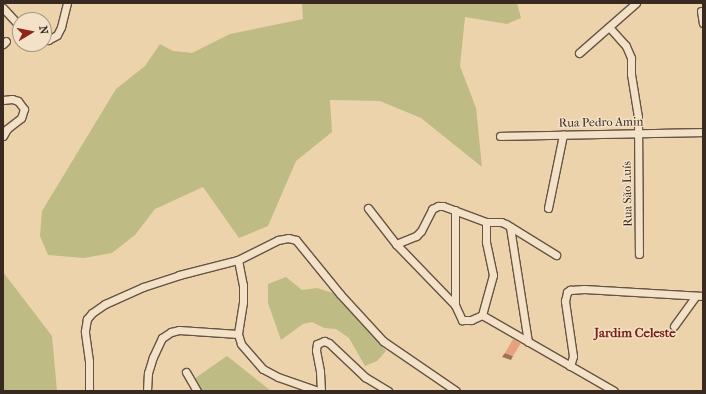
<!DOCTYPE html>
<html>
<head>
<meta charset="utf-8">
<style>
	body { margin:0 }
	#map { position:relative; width:706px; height:394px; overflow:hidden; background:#edd3ab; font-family:"IM FELL French Canon",serif }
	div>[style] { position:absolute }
	.green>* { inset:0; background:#bebb85 }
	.roads { filter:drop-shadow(1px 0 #655444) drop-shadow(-1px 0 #655444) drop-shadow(0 1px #655444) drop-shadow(0 -1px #655444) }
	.minor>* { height:7px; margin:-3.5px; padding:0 3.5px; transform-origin:3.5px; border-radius:3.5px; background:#f3e2c8 }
	.shaded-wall>* { inset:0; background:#a17157 }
	.building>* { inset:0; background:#e6a27c }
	span { translate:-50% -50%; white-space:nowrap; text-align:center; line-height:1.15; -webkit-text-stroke:3px #f3e2c8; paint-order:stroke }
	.street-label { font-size:12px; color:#382921 }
	.neighbourhood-label { font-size:13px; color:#7a1f14; font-weight:700 }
	.frame { position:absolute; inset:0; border:4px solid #382921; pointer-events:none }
	.north { position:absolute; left:12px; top:12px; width:40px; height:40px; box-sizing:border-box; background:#f3e2c8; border:1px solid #a89885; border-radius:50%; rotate:80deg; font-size:11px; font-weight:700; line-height:16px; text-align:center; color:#382921 }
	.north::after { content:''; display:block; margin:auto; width:14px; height:18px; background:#8f2418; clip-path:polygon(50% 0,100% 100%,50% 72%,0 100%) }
</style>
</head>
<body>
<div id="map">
	<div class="green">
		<i style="clip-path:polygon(302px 3px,517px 3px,521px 18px,507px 24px,465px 17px,460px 66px,476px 108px,482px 167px,421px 118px,380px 101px,330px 100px,332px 132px,296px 161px,268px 226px,239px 238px,203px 187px,155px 209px,135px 235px,112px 253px,84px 258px,48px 255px,40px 236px,42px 211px,116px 89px,145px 66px,160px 44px,173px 51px,192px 53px,230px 34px,303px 19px)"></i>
		<i style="clip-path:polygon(3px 272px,52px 336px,57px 391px,3px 391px)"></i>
		<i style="clip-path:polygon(286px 277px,302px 290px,317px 288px,333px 293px,386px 351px,377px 361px,365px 366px,349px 338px,336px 329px,324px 328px,312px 322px,303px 324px,281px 340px,268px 303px,268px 284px)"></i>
		<i style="clip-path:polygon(227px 356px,271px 391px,202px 391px,194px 379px)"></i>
	</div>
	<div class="roads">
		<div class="minor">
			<i style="left:3px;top:8px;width:25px;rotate:47deg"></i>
			<i style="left:701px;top:11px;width:12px;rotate:81deg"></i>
			<i style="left:609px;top:27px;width:25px;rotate:48deg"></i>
			<i style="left:626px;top:46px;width:13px;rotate:67deg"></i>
			<i style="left:631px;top:58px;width:16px;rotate:90deg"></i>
			<i style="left:631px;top:74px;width:44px;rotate:80.8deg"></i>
			<i style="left:638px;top:117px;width:137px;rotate:89.6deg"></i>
			<i style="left:44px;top:40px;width:4px"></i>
			<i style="left:48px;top:40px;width:10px;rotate:-29deg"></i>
			<i style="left:57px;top:35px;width:9px;rotate:-63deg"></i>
			<i style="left:61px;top:27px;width:25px;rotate:-76deg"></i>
			<i style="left:3px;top:44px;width:4px;rotate:-45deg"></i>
			<i style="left:579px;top:53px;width:76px;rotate:-41.3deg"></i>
			<i style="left:3px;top:100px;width:9px;rotate:-6deg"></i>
			<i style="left:12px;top:99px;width:6px;rotate:18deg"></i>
			<i style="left:18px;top:101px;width:10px;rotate:53deg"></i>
			<i style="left:24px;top:109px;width:9px;rotate:108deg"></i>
			<i style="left:21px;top:118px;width:18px;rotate:142deg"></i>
			<i style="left:7px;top:129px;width:8px;rotate:120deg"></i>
			<i style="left:500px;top:136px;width:203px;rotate:-1.1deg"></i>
			<i style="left:368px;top:208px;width:46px;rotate:52.1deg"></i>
			<i style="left:396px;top:244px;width:85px;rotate:46deg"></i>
			<i style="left:455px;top:305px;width:17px;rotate:65deg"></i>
			<i style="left:462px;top:320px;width:9px"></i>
			<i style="left:471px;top:320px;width:12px;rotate:-24deg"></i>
			<i style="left:548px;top:208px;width:75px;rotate:-78.4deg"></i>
			<i style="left:510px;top:227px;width:116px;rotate:81.1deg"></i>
			<i style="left:396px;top:244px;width:22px;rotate:-22deg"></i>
			<i style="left:416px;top:236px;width:7px;rotate:-45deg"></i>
			<i style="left:421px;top:231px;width:25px;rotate:-63deg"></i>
			<i style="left:432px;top:209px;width:7px;rotate:-27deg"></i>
			<i style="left:438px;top:206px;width:5px"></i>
			<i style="left:443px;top:206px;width:46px;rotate:20.4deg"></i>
			<i style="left:486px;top:222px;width:15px"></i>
			<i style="left:501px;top:222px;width:5px;rotate:22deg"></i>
			<i style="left:506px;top:224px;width:59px;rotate:31.8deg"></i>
			<i style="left:238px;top:260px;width:25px;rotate:79deg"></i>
			<i style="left:243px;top:285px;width:17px;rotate:90deg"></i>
			<i style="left:243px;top:302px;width:32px;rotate:99deg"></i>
			<i style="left:238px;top:334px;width:10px;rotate:73deg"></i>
			<i style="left:241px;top:344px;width:33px;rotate:49deg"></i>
			<i style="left:263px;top:369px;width:17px;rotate:28deg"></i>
			<i style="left:278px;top:377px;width:42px;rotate:19.3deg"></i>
			<i style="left:455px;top:305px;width:95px;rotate:-90deg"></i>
			<i style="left:482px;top:315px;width:152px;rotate:29.9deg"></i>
			<i style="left:482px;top:315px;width:41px;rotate:-74.6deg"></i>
			<i style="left:493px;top:275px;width:34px;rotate:-102deg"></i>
			<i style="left:486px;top:242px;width:20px;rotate:-90deg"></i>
			<i style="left:674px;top:326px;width:37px;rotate:-54deg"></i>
			<i style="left:570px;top:366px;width:10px;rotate:-73deg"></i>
			<i style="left:573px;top:356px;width:56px;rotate:-98.3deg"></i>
			<i style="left:565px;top:301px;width:9px;rotate:-77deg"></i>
			<i style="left:567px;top:292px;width:4px;rotate:-34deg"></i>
			<i style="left:570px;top:290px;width:14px;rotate:-4deg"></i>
			<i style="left:584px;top:289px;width:119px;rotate:3.4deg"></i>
			<i style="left:186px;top:372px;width:22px;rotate:60deg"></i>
			<i style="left:89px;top:391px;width:30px;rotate:-90deg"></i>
			<i style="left:89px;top:361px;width:30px;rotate:-98deg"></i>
			<i style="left:85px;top:331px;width:12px;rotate:-81deg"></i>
			<i style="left:87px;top:319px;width:8px;rotate:-50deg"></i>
			<i style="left:92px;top:313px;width:16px;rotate:-35deg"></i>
			<i style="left:105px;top:304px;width:42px;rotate:-24.1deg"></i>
			<i style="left:143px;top:287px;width:38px;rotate:-18deg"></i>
			<i style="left:179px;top:275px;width:61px;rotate:-14.3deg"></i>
			<i style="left:238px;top:260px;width:45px;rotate:-26.6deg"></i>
			<i style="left:278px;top:240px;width:10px;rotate:-11deg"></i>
			<i style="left:288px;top:238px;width:8px;rotate:14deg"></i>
			<i style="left:296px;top:240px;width:70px;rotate:50.8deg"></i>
			<i style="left:340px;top:294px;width:64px;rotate:47.5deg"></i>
			<i style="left:383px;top:341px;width:88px;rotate:34.4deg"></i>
			<i style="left:147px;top:391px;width:18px;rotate:-87deg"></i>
			<i style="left:148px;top:373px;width:17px;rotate:-73deg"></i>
			<i style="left:153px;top:357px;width:21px;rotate:-65deg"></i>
			<i style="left:162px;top:338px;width:11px;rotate:-34deg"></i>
			<i style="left:171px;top:332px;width:8px;rotate:-14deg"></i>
			<i style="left:179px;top:330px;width:59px;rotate:3.9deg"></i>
			<i style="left:321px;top:391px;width:20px;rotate:-93deg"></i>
			<i style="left:320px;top:371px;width:21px;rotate:-101deg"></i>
			<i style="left:316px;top:350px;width:6px;rotate:-81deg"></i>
			<i style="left:317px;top:344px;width:8px;rotate:-23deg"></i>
			<i style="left:324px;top:341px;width:5px;rotate:22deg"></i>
			<i style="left:329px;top:343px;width:50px;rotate:43.4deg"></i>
			<i style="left:365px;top:377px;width:27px;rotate:31deg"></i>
		</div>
	</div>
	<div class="shaded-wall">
		<i style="clip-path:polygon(505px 353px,513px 356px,511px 360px,502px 357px)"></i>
	</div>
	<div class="building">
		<i style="clip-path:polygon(513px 339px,521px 343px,513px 356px,505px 353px)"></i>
	</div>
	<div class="street-label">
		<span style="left:601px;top:123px;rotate:-1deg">Rua Pedro Amin</span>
		<span style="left:628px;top:194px;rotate:-91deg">Rua São Luís</span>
	</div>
	<div class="neighbourhood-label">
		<span style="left:635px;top:333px">Jardim Celeste</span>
	</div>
	<div class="frame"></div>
	<div class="north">N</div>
</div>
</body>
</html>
